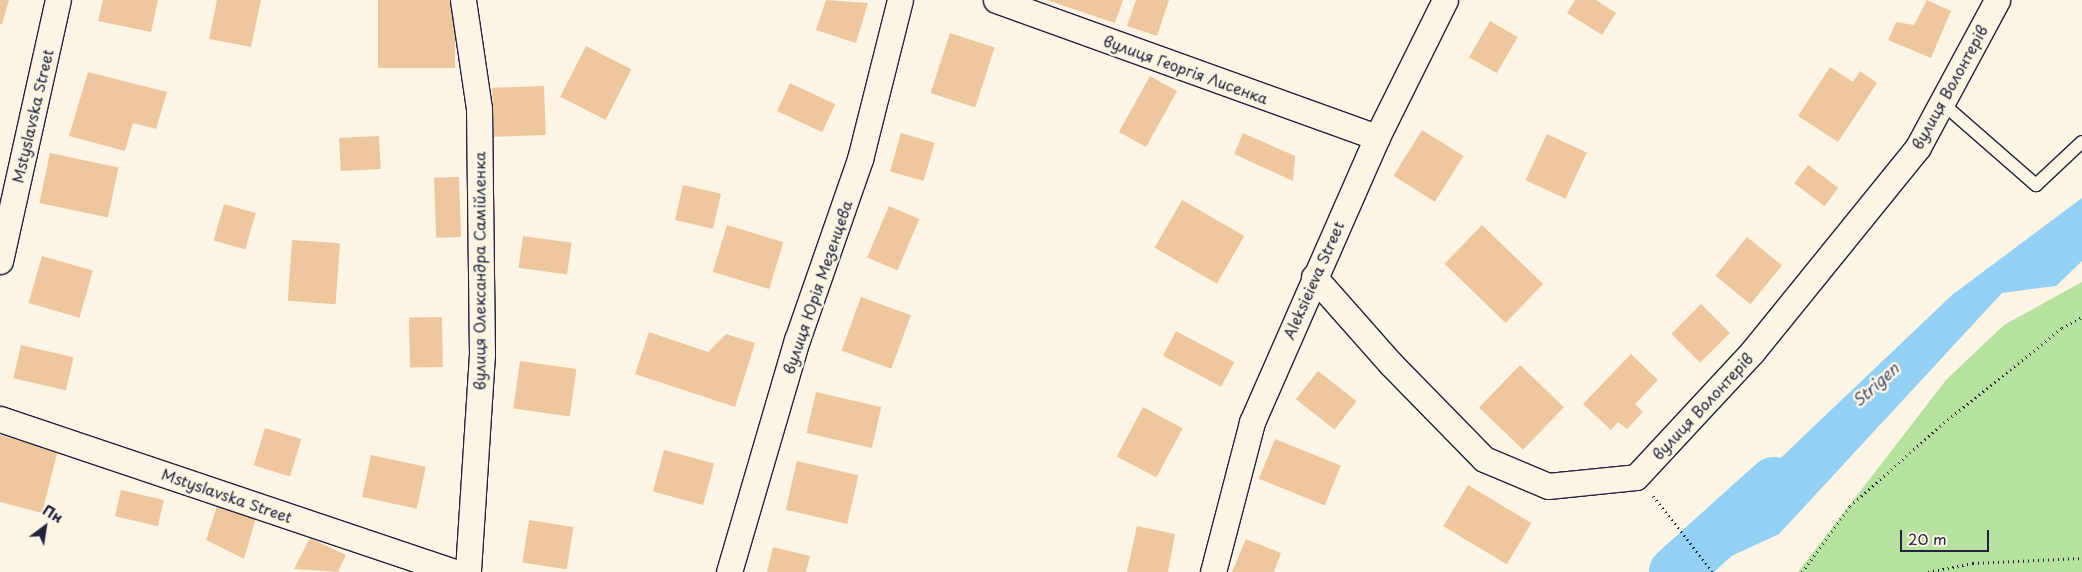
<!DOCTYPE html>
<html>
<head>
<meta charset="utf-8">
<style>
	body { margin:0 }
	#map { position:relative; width:2082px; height:572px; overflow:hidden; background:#fcf5e5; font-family:"Playpen Sans",sans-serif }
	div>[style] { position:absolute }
	.green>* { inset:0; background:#b7e19e }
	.water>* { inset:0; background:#94d0f4 }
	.river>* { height:52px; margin:-26px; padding:0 26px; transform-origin:26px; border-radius:26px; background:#94d0f4 }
	.building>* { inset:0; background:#efc79f; transform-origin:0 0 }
	.path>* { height:3px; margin-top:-1.5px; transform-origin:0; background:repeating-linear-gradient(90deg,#22223b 0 1px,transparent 0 5px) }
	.roads { filter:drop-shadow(1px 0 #22223b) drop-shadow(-1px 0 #22223b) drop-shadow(0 1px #22223b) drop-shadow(0 -1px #22223b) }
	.service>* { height:12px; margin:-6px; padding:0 6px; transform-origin:6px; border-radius:6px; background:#fcf5e5 }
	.minor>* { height:25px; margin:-12.5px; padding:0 12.5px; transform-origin:12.5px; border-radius:12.5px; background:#fcf5e5 }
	span { translate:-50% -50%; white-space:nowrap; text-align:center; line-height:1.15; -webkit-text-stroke:5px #fcf5e5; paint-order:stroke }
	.street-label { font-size:15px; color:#22223b }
	.water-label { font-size:16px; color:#445672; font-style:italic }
	.north { position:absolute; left:20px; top:502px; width:50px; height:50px; -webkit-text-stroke:4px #fcf5e5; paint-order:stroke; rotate:31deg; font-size:14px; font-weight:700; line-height:20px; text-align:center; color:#22223b }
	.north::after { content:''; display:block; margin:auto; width:18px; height:22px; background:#22223b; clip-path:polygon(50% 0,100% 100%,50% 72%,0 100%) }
	.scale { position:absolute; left:1900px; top:530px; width:89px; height:22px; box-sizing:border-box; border:2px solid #22223b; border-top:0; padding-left:6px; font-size:15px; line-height:18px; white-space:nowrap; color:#22223b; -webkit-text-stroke:4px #fcf5e5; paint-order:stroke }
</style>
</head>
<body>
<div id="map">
	<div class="green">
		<i style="clip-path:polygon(2082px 282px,2082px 572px,1798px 572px,1946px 380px,2004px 325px)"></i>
	</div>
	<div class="water">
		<i style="clip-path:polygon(2082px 198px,2082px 261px,2056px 286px,2002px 293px,1779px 534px,1710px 566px,1730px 506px,1952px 295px)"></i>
	</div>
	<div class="river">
		<i style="left:1675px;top:572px;width:133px;rotate:-42deg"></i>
	</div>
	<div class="building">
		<i style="clip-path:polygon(0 0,9px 0,2px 24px,0 24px)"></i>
		<i style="clip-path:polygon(103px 0,158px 0,151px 32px,98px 21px)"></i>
		<i style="clip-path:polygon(217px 0,261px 0,251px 47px,209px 39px)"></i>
		<i style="left:378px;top:0;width:77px;height:68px"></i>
		<i style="clip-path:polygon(826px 0,868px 3px,856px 43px,816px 30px)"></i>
		<i style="clip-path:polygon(1047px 0,1123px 0,1115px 23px)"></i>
		<i style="clip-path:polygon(1136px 0,1169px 0,1157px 36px,1127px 26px)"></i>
		<i style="clip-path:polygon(1575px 0,1596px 0,1616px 13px,1602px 35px,1567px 13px)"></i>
		<i style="clip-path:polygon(1927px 0,1951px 11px,1931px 58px,1888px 40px,1896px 22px,1914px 25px)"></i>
		<i style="left:1490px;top:21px;width:32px;height:42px;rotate:30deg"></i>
		<i style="left:950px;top:33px;width:47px;height:63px;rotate:18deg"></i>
		<i style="left:586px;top:46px;width:51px;height:57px;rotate:27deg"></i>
		<i style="clip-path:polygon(1830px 67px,1853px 82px,1860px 71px,1877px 83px,1838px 142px,1798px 116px)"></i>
		<i style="clip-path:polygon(88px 72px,167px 92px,156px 129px,133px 123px,125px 151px,69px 136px)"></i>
		<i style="left:1150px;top:76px;width:31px;height:64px;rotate:29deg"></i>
		<i style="left:790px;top:83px;width:50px;height:31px;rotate:25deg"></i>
		<i style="left:544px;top:86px;width:49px;height:52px;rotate:88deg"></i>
		<i style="left:1422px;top:130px;width:49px;height:54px;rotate:32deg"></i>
		<i style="left:901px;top:133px;width:35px;height:40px;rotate:16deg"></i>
		<i style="clip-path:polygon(1243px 133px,1295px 156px,1293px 181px,1234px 154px)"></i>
		<i style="left:1547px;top:134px;width:44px;height:51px;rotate:25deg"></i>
		<i style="left:379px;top:136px;width:33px;height:40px;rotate:87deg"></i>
		<i style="left:50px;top:153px;width:70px;height:51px;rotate:12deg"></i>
		<i style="left:1808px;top:165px;width:38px;height:23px;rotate:37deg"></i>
		<i style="left:459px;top:177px;width:60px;height:25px;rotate:88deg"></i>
		<i style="left:683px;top:185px;width:39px;height:36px;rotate:13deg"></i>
		<i style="left:1182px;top:200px;width:72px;height:55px;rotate:30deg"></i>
		<i style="left:224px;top:204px;width:33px;height:38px;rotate:16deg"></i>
		<i style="left:889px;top:206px;width:33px;height:56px;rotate:23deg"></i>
		<i style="left:727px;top:225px;width:59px;height:49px;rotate:17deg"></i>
		<i style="left:1482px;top:225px;width:85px;height:54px;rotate:44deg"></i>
		<i style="left:523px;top:236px;width:49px;height:32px;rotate:8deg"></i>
		<i style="left:1747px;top:237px;width:45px;height:50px;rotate:39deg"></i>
		<i style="left:292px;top:240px;width:48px;height:61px;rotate:4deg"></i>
		<i style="left:42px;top:256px;width:53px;height:49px;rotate:16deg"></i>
		<i style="left:861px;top:297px;width:53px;height:57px;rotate:20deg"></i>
		<i style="left:1701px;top:304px;width:41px;height:42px;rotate:45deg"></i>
		<i style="left:442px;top:317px;width:50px;height:33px;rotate:89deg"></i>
		<i style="left:1176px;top:331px;width:66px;height:28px;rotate:28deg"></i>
		<i style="clip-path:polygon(649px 332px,708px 352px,726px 334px,755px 343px,735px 407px,635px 374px)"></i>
		<i style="left:21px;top:345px;width:54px;height:34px;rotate:13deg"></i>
		<i style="clip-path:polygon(1631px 354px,1658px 380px,1635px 404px,1643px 412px,1627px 429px,1618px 422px,1611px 430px,1583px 404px)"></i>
		<i style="left:520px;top:361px;width:57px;height:48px;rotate:8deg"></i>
		<i style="left:1520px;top:365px;width:61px;height:59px;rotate:44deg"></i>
		<i style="left:1318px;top:371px;width:49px;height:36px;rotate:38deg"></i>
		<i style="left:816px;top:392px;width:67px;height:42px;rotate:13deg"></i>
		<i style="left:1143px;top:407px;width:45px;height:56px;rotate:28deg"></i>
		<i style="left:265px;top:428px;width:38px;height:39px;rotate:17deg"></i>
		<i style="clip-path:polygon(0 435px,58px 450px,42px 513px,0 502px)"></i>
		<i style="left:1275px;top:439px;width:71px;height:43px;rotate:22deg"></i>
		<i style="left:664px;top:450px;width:52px;height:43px;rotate:15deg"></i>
		<i style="left:371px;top:455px;width:56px;height:43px;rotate:12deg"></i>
		<i style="left:797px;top:461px;width:63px;height:50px;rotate:13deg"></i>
		<i style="left:1468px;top:485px;width:74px;height:48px;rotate:31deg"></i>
		<i style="left:121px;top:490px;width:44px;height:27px;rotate:13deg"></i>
		<i style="clip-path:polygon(217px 506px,256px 518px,244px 559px,206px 540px)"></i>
		<i style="left:529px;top:520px;width:45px;height:43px;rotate:9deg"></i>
		<i style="clip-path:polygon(1137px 526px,1175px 534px,1168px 572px,1127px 572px)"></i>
		<i style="clip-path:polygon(310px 538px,346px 555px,338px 572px,294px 569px)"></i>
		<i style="clip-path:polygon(1246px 539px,1281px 553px,1274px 572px,1232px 572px)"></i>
		<i style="clip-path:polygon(773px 547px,810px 556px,806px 572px,767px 572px)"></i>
	</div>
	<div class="path">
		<i style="left:1653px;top:496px;width:97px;rotate:51.7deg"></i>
		<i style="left:1802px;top:572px;width:82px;rotate:-54deg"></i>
		<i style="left:1850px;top:506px;width:120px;rotate:-41.6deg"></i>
		<i style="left:1940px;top:426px;width:156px;rotate:-38.8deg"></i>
		<i style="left:2062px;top:328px;width:23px;rotate:-29deg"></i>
		<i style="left:1928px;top:572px;width:46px;rotate:-11.3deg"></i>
		<i style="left:1973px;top:563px;width:109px;rotate:-2.6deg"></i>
	</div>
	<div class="roads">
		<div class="service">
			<i style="left:1942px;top:103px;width:125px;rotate:41.1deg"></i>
			<i style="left:2036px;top:185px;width:63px;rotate:-43.1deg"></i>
		</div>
		<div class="minor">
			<i style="left:463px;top:0;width:110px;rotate:81.6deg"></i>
			<i style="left:479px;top:109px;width:245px;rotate:89.3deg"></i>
			<i style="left:482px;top:354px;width:218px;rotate:93.7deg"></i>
			<i style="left:996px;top:0;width:405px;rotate:19.8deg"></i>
			<i style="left:0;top:261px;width:267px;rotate:-77.5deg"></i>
			<i style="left:1314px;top:277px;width:115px;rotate:48.5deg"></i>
			<i style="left:1390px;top:363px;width:134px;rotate:45.6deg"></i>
			<i style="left:1484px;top:459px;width:69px;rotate:22.9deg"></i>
			<i style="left:1548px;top:486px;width:88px;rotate:-5.8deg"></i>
			<i style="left:1636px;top:477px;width:172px;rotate:-47.1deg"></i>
			<i style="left:1753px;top:351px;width:262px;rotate:-51deg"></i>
			<i style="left:1918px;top:147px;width:167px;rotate:-61.7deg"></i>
			<i style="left:0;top:419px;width:479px;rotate:18.6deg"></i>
			<i style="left:729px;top:572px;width:242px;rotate:-73.7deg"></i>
			<i style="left:797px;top:340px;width:192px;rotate:-70.8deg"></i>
			<i style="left:860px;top:159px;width:164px;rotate:-75.9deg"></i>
			<i style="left:1213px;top:572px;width:155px;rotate:-75.4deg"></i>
			<i style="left:1252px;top:422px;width:311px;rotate:-66.3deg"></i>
			<i style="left:1377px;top:137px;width:153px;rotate:-63.6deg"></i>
		</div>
	</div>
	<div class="street-label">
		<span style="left:1186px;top:69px;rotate:20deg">вулиця Георгія Лисенка</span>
		<span style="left:1949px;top:87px;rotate:-61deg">вулиця Волонтерів</span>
		<span style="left:32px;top:116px;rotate:-77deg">Mstyslavska Street</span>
		<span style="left:479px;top:271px;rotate:-90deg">вулиця Олександра Самійленка</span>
		<span style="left:1313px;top:280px;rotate:-66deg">Aleksieieva Street</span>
		<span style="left:817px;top:287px;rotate:-71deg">вулиця Юрія Мезенцева</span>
		<span style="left:1702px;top:406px;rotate:-47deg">вулиця Волонтерів</span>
		<span style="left:227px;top:495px;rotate:19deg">Mstyslavska Street</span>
	</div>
	<div class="water-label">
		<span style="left:1875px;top:384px;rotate:-42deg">Strigen</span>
	</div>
	<div class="north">Пн</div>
	<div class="scale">20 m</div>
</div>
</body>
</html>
